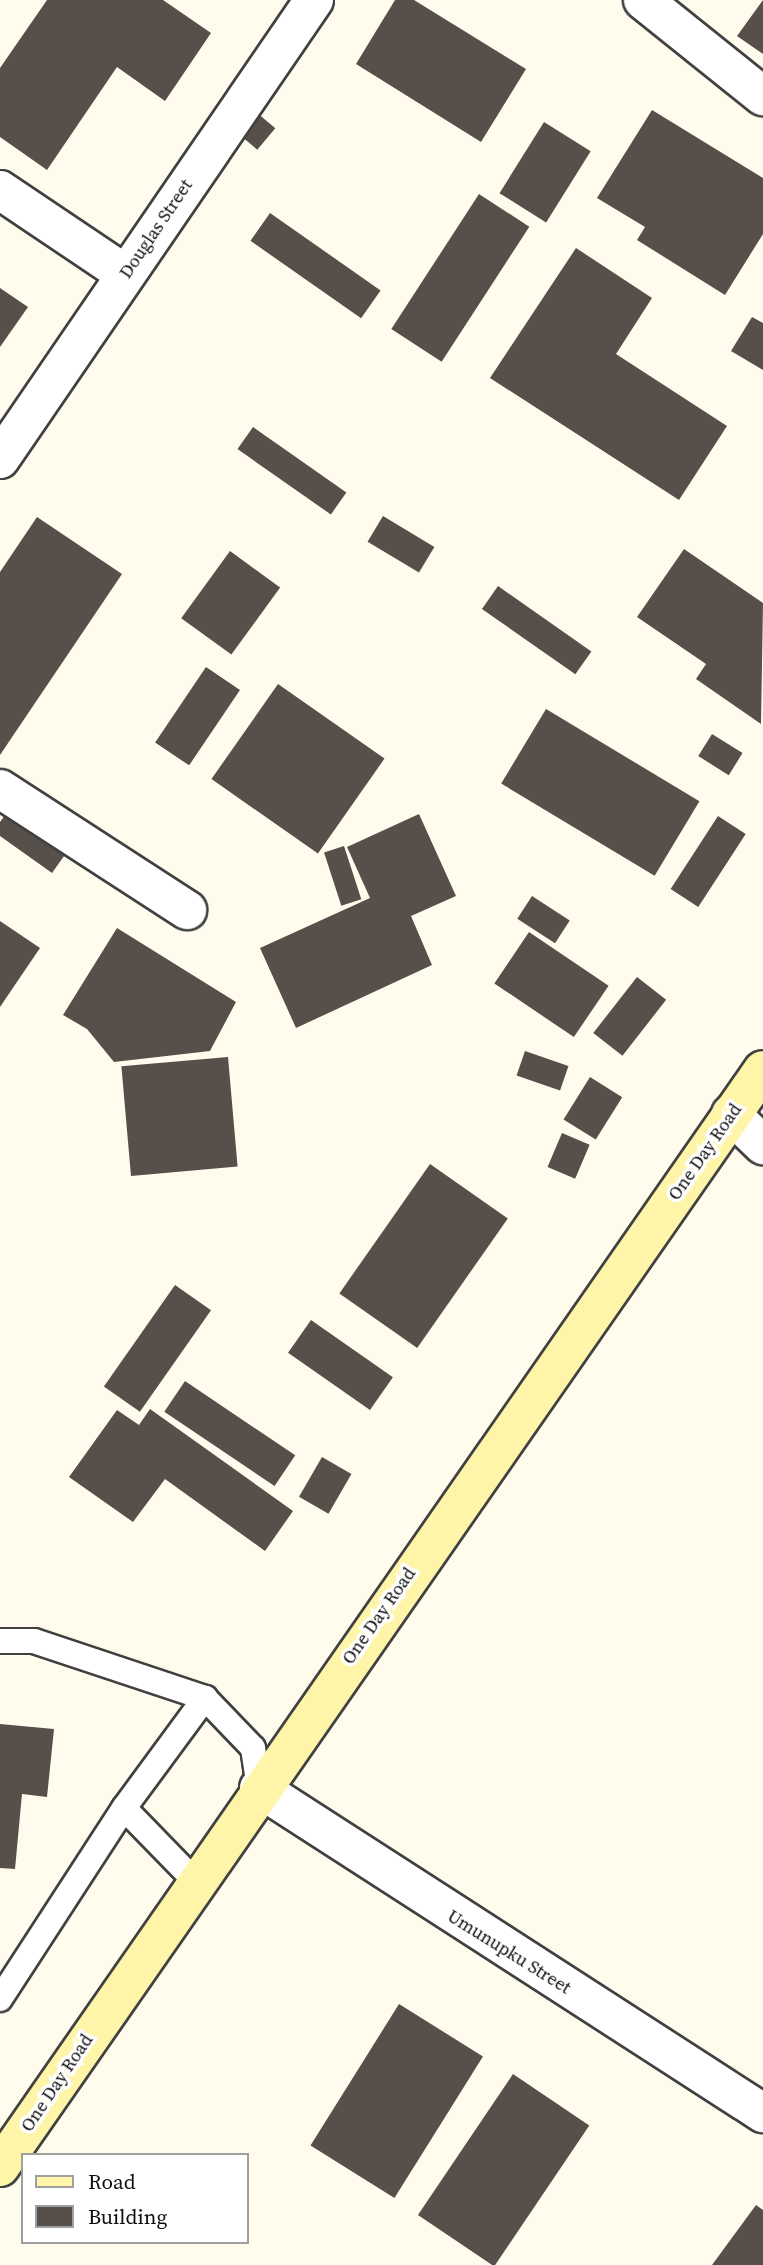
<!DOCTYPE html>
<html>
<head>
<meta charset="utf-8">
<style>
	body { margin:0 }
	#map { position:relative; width:763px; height:2265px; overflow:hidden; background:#fffcee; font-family:"Source Serif 4",serif }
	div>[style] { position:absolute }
	.building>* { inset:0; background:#574f49; transform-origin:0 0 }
	.roads { filter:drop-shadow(2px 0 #414141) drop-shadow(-2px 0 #414141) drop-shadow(0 2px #414141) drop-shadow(0 -2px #414141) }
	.service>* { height:24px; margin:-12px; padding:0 12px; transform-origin:12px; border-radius:12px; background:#fff }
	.minor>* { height:38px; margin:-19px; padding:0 19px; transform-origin:19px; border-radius:19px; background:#fff }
	.secondary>* { height:38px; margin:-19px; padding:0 19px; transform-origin:19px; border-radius:19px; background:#fff5a9 }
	span { translate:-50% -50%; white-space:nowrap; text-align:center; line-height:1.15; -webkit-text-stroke:7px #fff; paint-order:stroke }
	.street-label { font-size:18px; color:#0e0e0e }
	.legend { position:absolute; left:21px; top:2153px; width:228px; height:91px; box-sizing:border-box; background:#fff; border:2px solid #9f9f9f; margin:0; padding:9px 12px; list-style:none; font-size:21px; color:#0e0e0e }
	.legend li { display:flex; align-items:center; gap:14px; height:35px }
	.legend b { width:35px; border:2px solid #9f9f9f }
</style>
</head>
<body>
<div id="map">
	<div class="building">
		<i style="clip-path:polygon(47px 0,163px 0,211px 33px,165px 101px,117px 67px,47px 170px,0 137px,0 68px)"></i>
		<i style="clip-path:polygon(395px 0,414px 0,526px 69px,481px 142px,356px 64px)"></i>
		<i style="clip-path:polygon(763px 0,763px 54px,737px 36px)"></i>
		<i style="left:250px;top:107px;width:33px;height:28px;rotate:40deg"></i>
		<i style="clip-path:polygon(652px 110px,763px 178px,763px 234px,725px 295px,637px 240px,645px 227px,597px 198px)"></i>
		<i style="left:544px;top:122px;width:55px;height:84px;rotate:32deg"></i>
		<i style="left:479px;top:194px;width:60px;height:161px;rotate:33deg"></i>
		<i style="left:270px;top:213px;width:135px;height:34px;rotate:35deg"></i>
		<i style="clip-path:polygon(576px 248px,652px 298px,616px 354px,727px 426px,679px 500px,490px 378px)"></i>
		<i style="clip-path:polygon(0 288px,28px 307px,0 347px)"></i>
		<i style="clip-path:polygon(752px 317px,763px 323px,763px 370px,731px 351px)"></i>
		<i style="left:253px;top:427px;width:114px;height:27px;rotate:35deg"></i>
		<i style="left:383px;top:516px;width:60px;height:30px;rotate:31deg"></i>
		<i style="clip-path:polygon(37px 517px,122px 574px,0 755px,0 572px)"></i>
		<i style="clip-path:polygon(684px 549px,763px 603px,761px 724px,696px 679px,706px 664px,637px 617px)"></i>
		<i style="left:230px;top:551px;width:62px;height:83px;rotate:36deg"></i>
		<i style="left:498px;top:586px;width:114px;height:28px;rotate:35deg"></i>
		<i style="left:206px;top:667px;width:41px;height:91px;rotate:34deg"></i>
		<i style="left:278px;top:684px;width:130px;height:116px;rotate:35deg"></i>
		<i style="left:546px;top:709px;width:179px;height:87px;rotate:31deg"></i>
		<i style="left:712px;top:734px;width:36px;height:26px;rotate:32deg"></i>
		<i style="clip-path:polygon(16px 800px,74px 842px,52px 873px,0 836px,0 822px)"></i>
		<i style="clip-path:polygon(419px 814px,456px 896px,411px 916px,432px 965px,296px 1028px,260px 948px,370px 898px,347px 847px)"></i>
		<i style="left:718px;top:816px;width:33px;height:87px;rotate:33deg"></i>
		<i style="left:344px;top:846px;width:56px;height:21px;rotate:72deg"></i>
		<i style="left:532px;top:896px;width:45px;height:27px;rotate:33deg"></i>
		<i style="clip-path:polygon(0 921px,40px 948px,0 1007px)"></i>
		<i style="clip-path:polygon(117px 928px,236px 1002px,210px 1051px,114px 1062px,87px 1029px,63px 1015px)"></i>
		<i style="left:529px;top:932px;width:96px;height:62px;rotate:34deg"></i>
		<i style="left:637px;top:977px;width:37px;height:71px;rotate:38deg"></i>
		<i style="left:525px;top:1051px;width:46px;height:26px;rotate:19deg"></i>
		<i style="left:228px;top:1057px;width:110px;height:107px;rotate:85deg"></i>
		<i style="left:590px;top:1077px;width:38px;height:50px;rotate:32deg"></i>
		<i style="left:562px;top:1133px;width:30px;height:37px;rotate:23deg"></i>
		<i style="left:430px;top:1164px;width:95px;height:158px;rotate:35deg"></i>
		<i style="left:175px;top:1285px;width:44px;height:124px;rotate:35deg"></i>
		<i style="left:311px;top:1320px;width:100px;height:40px;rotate:35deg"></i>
		<i style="left:185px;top:1381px;width:133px;height:37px;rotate:34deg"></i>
		<i style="clip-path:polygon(150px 1409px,293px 1511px,265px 1551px,165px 1479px,133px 1522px,69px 1477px,117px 1410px,139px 1425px)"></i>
		<i style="left:322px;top:1457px;width:34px;height:46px;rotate:30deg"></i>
		<i style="clip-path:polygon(0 1724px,54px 1729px,47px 1797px,22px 1794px,15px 1869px,0 1868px)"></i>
		<i style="left:399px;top:2004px;width:99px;height:167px;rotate:32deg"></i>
		<i style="left:513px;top:2074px;width:92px;height:170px;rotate:34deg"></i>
		<i style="clip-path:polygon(756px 2205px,763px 2210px,763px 2265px,712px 2265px)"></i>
	</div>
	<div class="roads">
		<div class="service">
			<i style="left:0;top:1641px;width:34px"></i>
			<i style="left:34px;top:1641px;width:180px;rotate:18.4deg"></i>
			<i style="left:205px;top:1698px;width:69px;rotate:46.2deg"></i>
			<i style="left:253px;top:1748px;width:40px;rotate:81.5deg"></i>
			<i style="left:194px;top:1880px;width:100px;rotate:-134.2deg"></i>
			<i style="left:124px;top:1808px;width:137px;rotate:-53.6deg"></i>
			<i style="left:0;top:1999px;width:228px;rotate:-57deg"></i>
		</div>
		<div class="minor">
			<i style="left:643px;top:0;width:154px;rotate:38.7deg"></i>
			<i style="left:0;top:190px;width:151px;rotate:33.9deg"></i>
			<i style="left:0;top:459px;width:556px;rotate:-55.62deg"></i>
			<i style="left:0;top:789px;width:223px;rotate:32.9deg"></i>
			<i style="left:731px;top:1114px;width:45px;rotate:44.1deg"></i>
			<i style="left:259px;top:1788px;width:600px;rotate:32.82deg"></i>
		</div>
		<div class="secondary">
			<i style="left:0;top:2167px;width:1336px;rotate:-55.18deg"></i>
		</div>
	</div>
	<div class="street-label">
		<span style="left:156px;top:229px;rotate:-56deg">Douglas Street</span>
		<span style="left:705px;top:1152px;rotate:-55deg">One Day Road</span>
		<span style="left:379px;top:1616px;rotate:-55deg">One Day Road</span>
		<span style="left:509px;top:1952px;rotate:32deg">Umunupku Street</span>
		<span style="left:57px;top:2083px;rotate:-56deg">One Day Road</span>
	</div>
	<ul class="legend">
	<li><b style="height:9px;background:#fff5a9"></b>Road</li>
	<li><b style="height:19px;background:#574f49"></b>Building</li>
	</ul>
</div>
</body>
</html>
